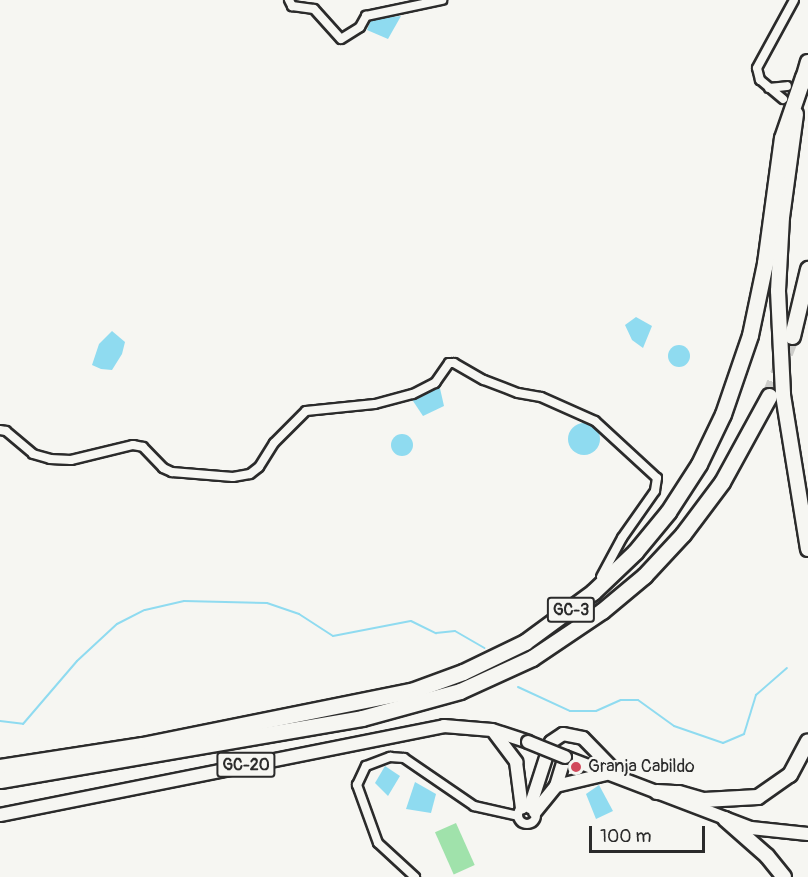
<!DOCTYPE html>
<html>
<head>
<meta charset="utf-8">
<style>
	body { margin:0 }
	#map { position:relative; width:808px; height:877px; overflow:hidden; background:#f6f6f2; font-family:Pangolin,sans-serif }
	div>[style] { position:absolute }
	.green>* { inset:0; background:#a0e2ab; transform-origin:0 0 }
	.water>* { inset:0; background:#8fdbf0 }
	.round { border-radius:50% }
	.stream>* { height:2px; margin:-1px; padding:0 1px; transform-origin:1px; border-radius:1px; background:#8fdbf0 }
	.motorway-tunnel>* { height:15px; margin-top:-7.5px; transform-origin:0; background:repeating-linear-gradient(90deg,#cdcdca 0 15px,transparent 0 23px) }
	.roads { filter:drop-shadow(2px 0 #2b2b2b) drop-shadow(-2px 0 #2b2b2b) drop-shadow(0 2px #2b2b2b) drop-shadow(0 -2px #2b2b2b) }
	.minor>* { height:8px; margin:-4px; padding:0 4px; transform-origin:4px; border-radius:4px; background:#f6f6f2 }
	.minor>.ring { margin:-4px; padding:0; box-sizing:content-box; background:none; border:8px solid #f6f6f2; border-radius:50% }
	.primary>* { height:12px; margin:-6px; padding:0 6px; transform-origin:6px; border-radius:6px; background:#f6f6f2 }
	.trunk>* { height:14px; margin:-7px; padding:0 7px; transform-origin:7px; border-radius:7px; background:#f6f6f2 }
	.motorway>* { height:15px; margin:-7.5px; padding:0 7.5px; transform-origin:7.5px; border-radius:7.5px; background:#f6f6f2 }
	.bridges { filter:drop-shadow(2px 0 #2b2b2b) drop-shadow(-2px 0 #2b2b2b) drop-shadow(0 2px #2b2b2b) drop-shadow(0 -2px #2b2b2b) }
	.primary-bridge>* { height:12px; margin:-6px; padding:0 6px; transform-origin:6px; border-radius:6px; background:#f6f6f2 }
	.dots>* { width:16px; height:16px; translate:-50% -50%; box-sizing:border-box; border:3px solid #f6f6f2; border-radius:50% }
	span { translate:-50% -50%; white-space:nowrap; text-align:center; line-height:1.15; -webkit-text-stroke:4.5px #f6f6f2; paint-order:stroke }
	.shield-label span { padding:2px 4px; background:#f6f6f2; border:2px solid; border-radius:4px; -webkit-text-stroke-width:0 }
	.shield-label { font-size:16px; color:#2b2b2b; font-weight:700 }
	.poi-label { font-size:18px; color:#2b2b2b }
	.left { translate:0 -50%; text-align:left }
	.scale { position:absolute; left:589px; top:826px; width:116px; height:27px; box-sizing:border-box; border:3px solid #2b2b2b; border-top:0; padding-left:8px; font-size:18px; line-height:21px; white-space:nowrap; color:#2b2b2b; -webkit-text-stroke:4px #f6f6f2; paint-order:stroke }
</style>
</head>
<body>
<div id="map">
	<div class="green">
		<i style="left:456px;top:823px;width:46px;height:23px;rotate:66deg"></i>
	</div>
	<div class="water">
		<i style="clip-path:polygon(401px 16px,388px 39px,367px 30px,371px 19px)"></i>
		<i style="clip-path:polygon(636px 317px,652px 326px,643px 348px,632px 340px,625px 325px)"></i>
		<i style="clip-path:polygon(112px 331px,125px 342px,122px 354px,112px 370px,101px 369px,92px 365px,99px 344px)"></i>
		<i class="round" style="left:668px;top:345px;width:22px;height:22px"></i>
		<i style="clip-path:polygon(439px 384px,444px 406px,423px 416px,411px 398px)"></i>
		<i class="round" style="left:568px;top:423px;width:32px;height:32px"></i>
		<i class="round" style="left:391px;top:434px;width:22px;height:22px"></i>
		<i style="clip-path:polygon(385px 766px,400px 776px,388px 796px,375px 783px)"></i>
		<i style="clip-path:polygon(415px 782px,436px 794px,431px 813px,406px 809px)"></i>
		<i style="clip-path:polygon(599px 785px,613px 811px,596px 819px,586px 794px)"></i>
	</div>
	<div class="stream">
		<i style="left:518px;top:687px;width:57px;rotate:24.8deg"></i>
		<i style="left:570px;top:711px;width:26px"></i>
		<i style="left:596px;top:711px;width:27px;rotate:-24deg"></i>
		<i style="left:621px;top:700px;width:17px"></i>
		<i style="left:638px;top:700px;width:44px;rotate:35.8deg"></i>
		<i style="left:674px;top:726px;width:52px;rotate:19.1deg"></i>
		<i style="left:723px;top:743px;width:23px;rotate:-23deg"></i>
		<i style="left:744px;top:734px;width:41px;rotate:-72.9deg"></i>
		<i style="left:756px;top:695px;width:41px;rotate:-41.1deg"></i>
		<i style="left:0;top:721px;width:23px;rotate:7deg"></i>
		<i style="left:23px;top:724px;width:83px;rotate:-49.4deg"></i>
		<i style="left:77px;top:661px;width:54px;rotate:-42.8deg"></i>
		<i style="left:117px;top:624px;width:31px;rotate:-27deg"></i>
		<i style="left:145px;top:610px;width:40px;rotate:-13deg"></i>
		<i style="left:184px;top:601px;width:83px;rotate:1.4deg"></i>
		<i style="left:267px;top:603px;width:34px;rotate:19deg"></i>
		<i style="left:299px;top:614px;width:40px;rotate:32.9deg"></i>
		<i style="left:333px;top:636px;width:79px;rotate:-10.9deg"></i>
		<i style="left:411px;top:621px;width:28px;rotate:26deg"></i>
		<i style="left:436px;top:633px;width:19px;rotate:-6deg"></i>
		<i style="left:455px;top:631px;width:34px;rotate:30deg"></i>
	</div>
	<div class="motorway-tunnel">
		<i style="left:769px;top:396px;width:64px;rotate:-69deg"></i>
	</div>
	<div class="roads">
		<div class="minor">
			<i style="left:289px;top:0;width:7px;rotate:63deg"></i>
			<i style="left:292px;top:6px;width:22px;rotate:8deg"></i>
			<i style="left:314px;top:9px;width:40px;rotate:48deg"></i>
			<i style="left:341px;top:39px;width:22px;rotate:-32deg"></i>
			<i style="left:360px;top:27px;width:13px;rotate:-61deg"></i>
			<i style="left:366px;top:16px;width:78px;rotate:-11.9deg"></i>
			<i style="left:769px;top:88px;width:18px;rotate:-6deg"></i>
			<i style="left:783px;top:99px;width:30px;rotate:-140deg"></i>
			<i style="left:760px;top:80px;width:12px;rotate:-104deg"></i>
			<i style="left:757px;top:68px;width:77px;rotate:-61.4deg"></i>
			<i style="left:0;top:430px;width:6px;rotate:9deg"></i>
			<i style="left:6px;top:431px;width:35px;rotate:40deg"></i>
			<i style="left:33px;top:454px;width:18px;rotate:16deg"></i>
			<i style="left:50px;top:459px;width:21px;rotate:3deg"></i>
			<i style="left:71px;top:460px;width:64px;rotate:-13.6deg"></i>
			<i style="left:133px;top:445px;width:10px;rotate:11deg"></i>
			<i style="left:143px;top:447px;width:29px;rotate:46deg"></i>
			<i style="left:163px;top:468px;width:10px;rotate:24deg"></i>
			<i style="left:172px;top:472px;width:61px;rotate:4.7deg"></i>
			<i style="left:233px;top:477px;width:17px;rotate:-10deg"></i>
			<i style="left:250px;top:474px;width:11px;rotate:-38deg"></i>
			<i style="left:259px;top:467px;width:28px;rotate:-58deg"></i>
			<i style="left:274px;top:443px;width:45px;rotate:-45deg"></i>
			<i style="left:306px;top:411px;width:69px;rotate:-5.8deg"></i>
			<i style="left:375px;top:404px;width:39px;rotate:-15deg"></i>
			<i style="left:413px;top:394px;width:25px;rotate:-27deg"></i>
			<i style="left:435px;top:383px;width:24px;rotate:-55deg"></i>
			<i style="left:449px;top:363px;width:5px"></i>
			<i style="left:454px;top:363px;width:34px;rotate:30deg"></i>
			<i style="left:484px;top:380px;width:36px;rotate:21deg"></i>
			<i style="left:518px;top:393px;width:23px;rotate:10deg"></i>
			<i style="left:541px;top:397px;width:59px;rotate:24deg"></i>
			<i style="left:595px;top:421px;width:84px;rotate:42.6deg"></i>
			<i style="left:657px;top:478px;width:13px;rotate:99deg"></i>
			<i style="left:655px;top:491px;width:57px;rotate:125.1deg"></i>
			<i style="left:622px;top:538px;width:44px;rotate:118.3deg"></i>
			<i class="ring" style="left:518px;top:806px;width:10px;height:10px"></i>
			<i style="left:415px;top:877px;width:50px;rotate:-137.4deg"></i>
			<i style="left:378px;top:843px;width:62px;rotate:-109.9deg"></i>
			<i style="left:357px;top:785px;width:21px;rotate:-65deg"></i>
			<i style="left:366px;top:766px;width:26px;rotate:-21deg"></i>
			<i style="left:390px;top:757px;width:14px;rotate:4deg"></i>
			<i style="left:404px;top:758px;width:85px;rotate:34.4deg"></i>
			<i style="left:474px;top:806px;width:45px;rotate:12.8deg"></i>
		</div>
		<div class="primary">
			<i style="left:493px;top:731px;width:39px;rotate:53deg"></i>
			<i style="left:516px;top:762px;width:46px;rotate:82.6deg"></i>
			<i style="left:556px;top:786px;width:51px;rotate:-13.5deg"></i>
			<i style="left:530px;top:807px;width:68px;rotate:-72.1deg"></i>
			<i style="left:551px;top:742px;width:14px;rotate:-34deg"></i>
			<i style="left:563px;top:734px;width:20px;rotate:11deg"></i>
			<i style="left:583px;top:738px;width:56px;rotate:45.7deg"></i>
			<i style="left:535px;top:812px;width:33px;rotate:-51deg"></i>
			<i style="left:556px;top:786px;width:30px;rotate:-73deg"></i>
			<i style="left:565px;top:757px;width:199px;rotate:20.9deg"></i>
			<i style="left:751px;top:828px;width:57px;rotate:6deg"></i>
			<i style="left:0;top:815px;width:453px;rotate:-11.3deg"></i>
			<i style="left:444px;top:726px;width:48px;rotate:4.8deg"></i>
			<i style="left:492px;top:730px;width:38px;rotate:18deg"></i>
		</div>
		<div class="trunk">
			<i style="left:801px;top:86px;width:25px;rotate:-74deg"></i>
			<i style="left:796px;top:114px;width:104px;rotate:97.7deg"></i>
			<i style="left:782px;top:217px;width:74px;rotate:93.1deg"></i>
			<i style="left:778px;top:291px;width:104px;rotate:87.2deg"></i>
			<i style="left:783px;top:395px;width:156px;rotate:80.8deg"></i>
			<i style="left:657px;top:792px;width:22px;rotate:3deg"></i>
			<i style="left:679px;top:793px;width:26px;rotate:16deg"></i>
			<i style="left:704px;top:800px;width:54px;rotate:-3.2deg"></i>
			<i style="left:758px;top:797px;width:39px;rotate:-35deg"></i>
			<i style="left:790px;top:775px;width:38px;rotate:-62deg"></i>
			<i style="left:725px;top:819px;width:56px;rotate:41.4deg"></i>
			<i style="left:767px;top:856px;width:27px;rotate:51deg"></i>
		</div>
		<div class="motorway">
			<i style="left:792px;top:336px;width:69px;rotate:-76.6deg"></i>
			<i style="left:0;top:767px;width:144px;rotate:-8.8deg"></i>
			<i style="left:142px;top:745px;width:274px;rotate:-11.4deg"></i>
			<i style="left:411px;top:691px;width:55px;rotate:-20.1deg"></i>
			<i style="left:463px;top:672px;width:69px;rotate:-25.8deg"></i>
			<i style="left:525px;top:642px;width:84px;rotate:-36.3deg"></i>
			<i style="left:593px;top:592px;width:58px;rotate:-43.6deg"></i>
			<i style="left:635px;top:552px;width:52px;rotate:-50.5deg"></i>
			<i style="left:668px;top:512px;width:57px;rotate:-57.1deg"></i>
			<i style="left:699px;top:464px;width:55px;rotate:-64.4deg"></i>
			<i style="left:723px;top:414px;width:83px;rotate:-71.1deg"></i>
			<i style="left:750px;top:335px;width:74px;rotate:-78.2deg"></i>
			<i style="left:765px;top:263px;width:126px;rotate:-82.3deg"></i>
			<i style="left:782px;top:138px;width:65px;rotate:-71deg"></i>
			<i style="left:0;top:780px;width:367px;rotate:-9.7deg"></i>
			<i style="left:362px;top:718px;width:102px;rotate:-15.4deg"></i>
			<i style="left:460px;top:691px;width:79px;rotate:-24.6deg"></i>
			<i style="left:532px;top:658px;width:84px;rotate:-33.9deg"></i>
			<i style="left:602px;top:611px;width:55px;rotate:-39.8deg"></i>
			<i style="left:644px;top:576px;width:57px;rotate:-47.1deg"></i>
			<i style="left:683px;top:534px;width:65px;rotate:-53.1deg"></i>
			<i style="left:722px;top:482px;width:98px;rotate:-61.3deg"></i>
		</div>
	</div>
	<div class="bridges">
		<div class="primary-bridge">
			<i style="left:528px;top:742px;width:40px;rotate:22deg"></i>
		</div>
	</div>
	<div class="dots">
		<i style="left:576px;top:767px;background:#d1495b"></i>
	</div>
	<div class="shield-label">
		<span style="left:571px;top:610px">GC-3</span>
		<span style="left:246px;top:765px">GC-20</span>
	</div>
	<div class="poi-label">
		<span class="left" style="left:588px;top:767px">Granja Cabildo</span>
	</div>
	<div class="scale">100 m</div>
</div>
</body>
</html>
